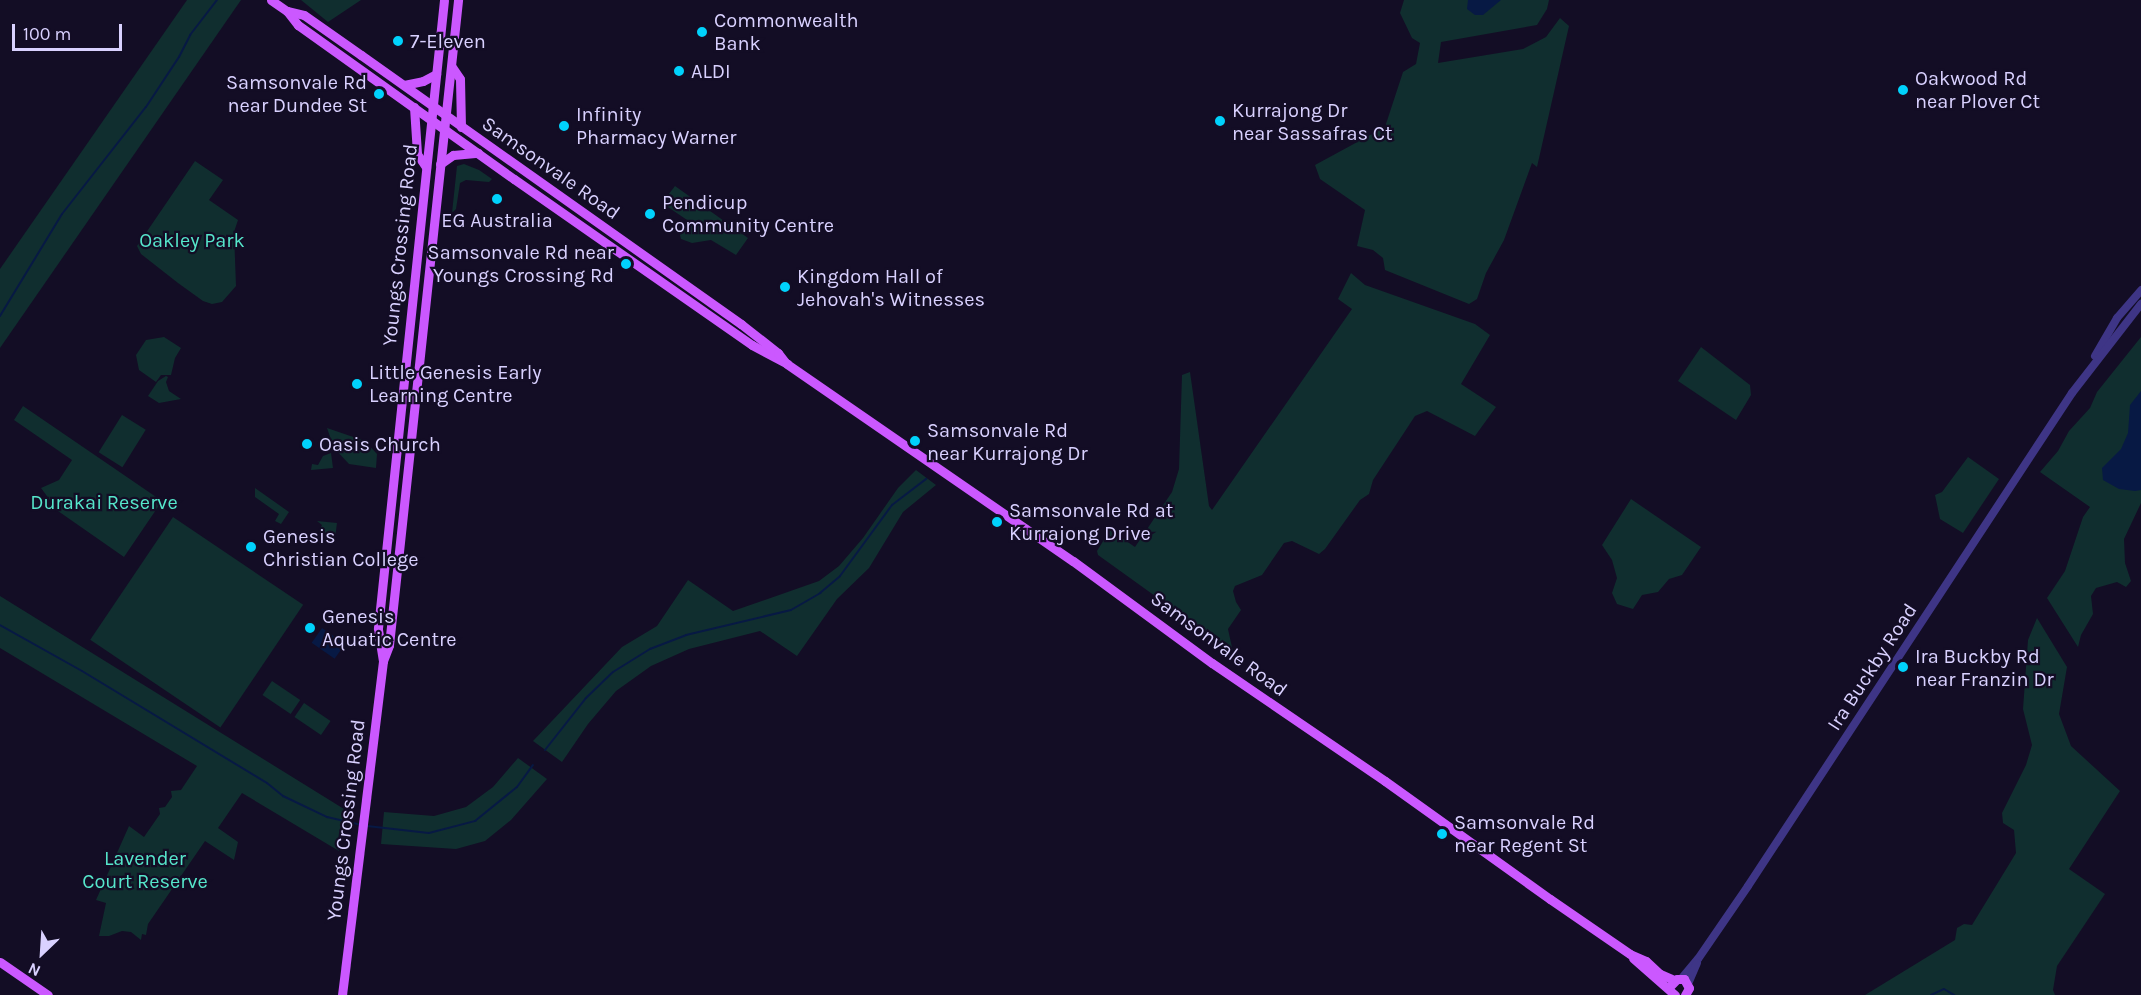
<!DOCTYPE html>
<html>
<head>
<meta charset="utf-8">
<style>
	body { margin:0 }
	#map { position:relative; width:2141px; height:995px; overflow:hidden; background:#130d25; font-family:Karla,sans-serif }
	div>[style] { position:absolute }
	.green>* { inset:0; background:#102e2f; transform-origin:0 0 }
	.water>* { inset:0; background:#071944; transform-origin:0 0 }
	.stream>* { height:2px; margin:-1px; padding:0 1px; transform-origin:1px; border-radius:1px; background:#071944 }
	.minor>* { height:8px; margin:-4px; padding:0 4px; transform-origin:4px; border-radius:4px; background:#3e3586 }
	.major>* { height:9px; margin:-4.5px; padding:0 4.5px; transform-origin:4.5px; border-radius:4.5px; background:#cb58ff }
	.dots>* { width:16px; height:16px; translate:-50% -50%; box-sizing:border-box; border:3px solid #130d25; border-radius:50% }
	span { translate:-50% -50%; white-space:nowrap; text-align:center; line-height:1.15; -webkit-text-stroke:4.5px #130d25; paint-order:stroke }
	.poi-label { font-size:20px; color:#d9d1ff }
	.left { translate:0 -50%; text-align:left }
	.right { translate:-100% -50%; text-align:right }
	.street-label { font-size:20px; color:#d9d1ff }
	.park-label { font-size:20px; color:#56e6cb }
	.north { position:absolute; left:12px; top:923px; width:60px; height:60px; -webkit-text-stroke:4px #130d25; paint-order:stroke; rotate:205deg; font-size:16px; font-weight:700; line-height:24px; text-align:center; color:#d9d1ff }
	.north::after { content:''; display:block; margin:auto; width:21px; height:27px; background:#d9d1ff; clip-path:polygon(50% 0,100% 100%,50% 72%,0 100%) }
	.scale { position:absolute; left:12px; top:24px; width:110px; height:27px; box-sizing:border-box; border:3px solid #d9d1ff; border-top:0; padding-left:8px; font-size:18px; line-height:21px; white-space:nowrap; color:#d9d1ff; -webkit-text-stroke:4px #130d25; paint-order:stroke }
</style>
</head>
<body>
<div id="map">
	<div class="green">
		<i style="clip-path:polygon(187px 0,241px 0,0 348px,0 269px)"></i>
		<i style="clip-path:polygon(301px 0,361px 0,328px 22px)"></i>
		<i style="clip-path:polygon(1404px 0,1549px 0,1547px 9px,1537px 25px,1441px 42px,1438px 63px,1523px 49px,1546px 37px,1560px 18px,1569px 26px,1537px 167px,1532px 163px,1504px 240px,1486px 273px,1477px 299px,1469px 304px,1385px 270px,1383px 258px,1373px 250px,1357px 246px,1365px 210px,1320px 179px,1315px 165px,1385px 127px,1403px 72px,1416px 64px,1420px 43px,1412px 38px,1400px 13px)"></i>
		<i style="clip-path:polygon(195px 161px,223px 180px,209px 200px,238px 220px,234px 232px,236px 286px,222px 302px,212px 304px,203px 301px,178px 283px,141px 254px,137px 246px)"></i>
		<i style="clip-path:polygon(464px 164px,479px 170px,492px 179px,489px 182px,466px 180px,460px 183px,456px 209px,452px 213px,457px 166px)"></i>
		<i style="clip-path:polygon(675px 186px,748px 238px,736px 255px,711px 240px,692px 243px,681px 239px,680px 235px,690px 222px,662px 203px)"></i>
		<i style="clip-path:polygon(1351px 273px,1365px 285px,1475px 324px,1490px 335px,1461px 384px,1496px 407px,1475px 436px,1427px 411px,1415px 416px,1373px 480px,1369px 494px,1360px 500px,1325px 549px,1319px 554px,1292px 541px,1284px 543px,1262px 575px,1235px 586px,1233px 591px,1236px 602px,1241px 610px,1228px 629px,1233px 652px,1098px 555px,1097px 551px,1110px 530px,1135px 547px,1172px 492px,1179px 469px,1182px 375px,1190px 372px,1209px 506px,1212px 510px,1352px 309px,1338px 299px)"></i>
		<i style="clip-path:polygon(164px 337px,181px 348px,175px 358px,171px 375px,161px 375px,156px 382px,139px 370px,136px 355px,146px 340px)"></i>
		<i style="clip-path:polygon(2141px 337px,2141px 503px,2124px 539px,2125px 563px,2131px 581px,2126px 587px,2117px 582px,2096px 588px,2091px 596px,2093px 614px,2081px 635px,2078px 647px,2047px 598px,2065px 571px,2083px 517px,2090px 507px,2040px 472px,2058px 451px,2069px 431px,2090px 408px,2097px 392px)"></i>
		<i style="clip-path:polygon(1701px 347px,1750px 385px,1751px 395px,1736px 420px,1678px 381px)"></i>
		<i style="clip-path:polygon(166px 376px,168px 377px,166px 382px,169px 391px,181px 399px,159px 403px,148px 396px,158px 381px)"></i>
		<i style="clip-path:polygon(23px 406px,162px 501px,124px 557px,58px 511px,41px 488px,59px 480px,72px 460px,14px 420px)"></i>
		<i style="left:122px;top:415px;width:28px;height:44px;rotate:32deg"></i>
		<i style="clip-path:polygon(327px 428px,365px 441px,377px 454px,376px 468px,349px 464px,334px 448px)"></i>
		<i style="clip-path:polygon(331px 453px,333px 468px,311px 470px,312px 464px,318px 465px,323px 456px)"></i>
		<i style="clip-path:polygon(1968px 457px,1999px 479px,1963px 533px,1940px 519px,1935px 495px,1942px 492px)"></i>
		<i style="clip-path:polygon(916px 470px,936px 485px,903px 512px,869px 568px,837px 599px,797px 656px,760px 631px,689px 649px,651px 666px,616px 691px,588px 724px,562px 762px,533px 741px,622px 647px,657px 626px,688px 580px,733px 611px,819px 581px,839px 566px,863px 538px,898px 488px)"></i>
		<i style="clip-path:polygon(255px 488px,289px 512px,281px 524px,275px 521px,279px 514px,255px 497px)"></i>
		<i style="clip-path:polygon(1631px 499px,1701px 547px,1682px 575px,1669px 579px,1658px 592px,1642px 595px,1633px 609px,1617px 604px,1612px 593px,1617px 578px,1612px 560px,1602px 545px)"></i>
		<i style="left:173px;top:517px;width:157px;height:148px;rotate:34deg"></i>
		<i style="clip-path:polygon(317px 521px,337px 523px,335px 538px,331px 541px,322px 537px,325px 533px,320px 529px,322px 525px)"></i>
		<i style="clip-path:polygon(0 596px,344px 809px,339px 851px,242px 793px,218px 828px,238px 842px,234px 860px,205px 841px,148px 924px,146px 935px,142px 934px,141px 940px,131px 932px,122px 931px,109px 936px,99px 936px,106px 903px,96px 900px,129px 826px,144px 837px,160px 814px,159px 808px,165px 807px,172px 797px,171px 791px,181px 790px,197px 766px,0 648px)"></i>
		<i style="clip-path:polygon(2037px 618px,2067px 667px,2059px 714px,2071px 746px,2120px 791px,2069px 869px,2105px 894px,2057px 966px,2053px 990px,2055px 995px,1865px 995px,1955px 940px,1957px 928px,1964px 924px,1972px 925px,2016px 853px,2014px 830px,2003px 823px,2002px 813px,2026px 765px,2032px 745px,2023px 709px,2028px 640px)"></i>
		<i style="left:272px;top:681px;width:34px;height:17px;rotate:34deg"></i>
		<i style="left:304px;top:703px;width:32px;height:17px;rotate:34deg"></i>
		<i style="clip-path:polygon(518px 758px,547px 779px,511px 820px,485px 841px,456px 849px,381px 844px,384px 812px,434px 816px,466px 807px,493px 787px)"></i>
	</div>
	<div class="water">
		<i style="clip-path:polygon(1468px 0,1501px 0,1483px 15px,1475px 15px,1467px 9px)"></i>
		<i style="clip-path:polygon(2141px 391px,2141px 490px,2135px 491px,2119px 489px,2103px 480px,2102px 468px,2121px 449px,2128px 433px,2130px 405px)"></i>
		<i style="left:322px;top:628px;width:28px;height:18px;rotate:35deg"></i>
	</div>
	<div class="stream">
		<i style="left:0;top:316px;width:119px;rotate:-58.7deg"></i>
		<i style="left:62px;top:214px;width:136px;rotate:-51.9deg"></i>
		<i style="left:146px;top:107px;width:60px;rotate:-56.6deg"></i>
		<i style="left:179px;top:57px;width:25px;rotate:-63deg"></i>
		<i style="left:190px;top:35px;width:44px;rotate:-52.4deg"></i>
		<i style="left:0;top:625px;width:94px;rotate:29.3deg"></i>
		<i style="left:82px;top:671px;width:216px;rotate:31.2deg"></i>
		<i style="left:267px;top:783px;width:21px;rotate:39deg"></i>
		<i style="left:283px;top:796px;width:49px;rotate:25.5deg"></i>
		<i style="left:327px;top:817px;width:35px;rotate:13deg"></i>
		<i style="left:545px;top:750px;width:66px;rotate:-51.7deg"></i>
		<i style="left:586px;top:698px;width:37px;rotate:-44deg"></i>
		<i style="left:613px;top:672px;width:44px;rotate:-31.9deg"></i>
		<i style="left:650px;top:649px;width:39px;rotate:-21deg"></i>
		<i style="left:686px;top:635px;width:108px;rotate:-13.4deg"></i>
		<i style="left:791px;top:610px;width:34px;rotate:-30deg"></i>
		<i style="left:820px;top:593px;width:26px;rotate:-40deg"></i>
		<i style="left:840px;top:576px;width:88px;rotate:-53.8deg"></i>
		<i style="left:892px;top:505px;width:43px;rotate:-37.4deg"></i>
		<i style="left:367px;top:826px;width:62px;rotate:6.4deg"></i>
		<i style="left:429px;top:833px;width:48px;rotate:-14.6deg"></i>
		<i style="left:475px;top:821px;width:54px;rotate:-39deg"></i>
		<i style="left:517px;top:787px;width:27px;rotate:-54deg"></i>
		<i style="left:1931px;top:995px;width:14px;rotate:-25deg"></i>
		<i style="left:1944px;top:989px;width:12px;rotate:31deg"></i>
	</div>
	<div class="minor">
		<i style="left:2095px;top:356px;width:44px;rotate:-59.9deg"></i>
		<i style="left:2117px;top:318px;width:37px;rotate:-49deg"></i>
		<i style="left:1681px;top:979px;width:26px;rotate:-50deg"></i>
		<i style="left:1698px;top:959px;width:88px;rotate:-55.6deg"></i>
		<i style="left:1748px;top:886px;width:590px;rotate:-56.69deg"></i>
		<i style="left:2072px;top:393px;width:113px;rotate:-52.2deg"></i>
		<i style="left:1688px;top:984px;width:23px;rotate:-67deg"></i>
	</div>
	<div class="major">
		<i style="left:271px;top:0;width:19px;rotate:35deg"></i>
		<i style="left:287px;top:11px;width:18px;rotate:52deg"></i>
		<i style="left:298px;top:25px;width:265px;rotate:35.5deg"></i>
		<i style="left:514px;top:179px;width:290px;rotate:34.9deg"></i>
		<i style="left:752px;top:345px;width:40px;rotate:28deg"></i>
		<i style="left:787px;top:364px;width:347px;rotate:34.6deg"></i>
		<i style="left:1073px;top:561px;width:172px;rotate:36.3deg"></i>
		<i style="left:1212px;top:663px;width:209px;rotate:34.3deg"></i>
		<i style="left:1385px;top:781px;width:203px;rotate:35.6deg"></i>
		<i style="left:1550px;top:899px;width:97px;rotate:34.5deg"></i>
		<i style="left:1630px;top:954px;width:17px;rotate:24deg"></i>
		<i style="left:1646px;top:961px;width:19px;rotate:43deg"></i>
		<i style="left:1660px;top:974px;width:15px;rotate:23deg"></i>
		<i style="left:287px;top:11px;width:17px;rotate:13deg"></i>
		<i style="left:304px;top:15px;width:70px;rotate:35.1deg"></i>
		<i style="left:361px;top:55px;width:466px;rotate:35.3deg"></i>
		<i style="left:741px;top:324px;width:47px;rotate:38.1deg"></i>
		<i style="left:778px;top:353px;width:11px;rotate:52deg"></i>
		<i style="left:452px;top:67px;width:14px;rotate:56deg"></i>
		<i style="left:460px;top:79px;width:48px;rotate:88.8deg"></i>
		<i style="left:404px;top:85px;width:19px;rotate:-12deg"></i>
		<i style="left:423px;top:81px;width:15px;rotate:-28deg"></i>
		<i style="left:414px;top:107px;width:47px;rotate:86.3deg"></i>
		<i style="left:417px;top:154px;width:16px;rotate:55deg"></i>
		<i style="left:440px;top:164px;width:16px;rotate:-35deg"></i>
		<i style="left:453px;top:155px;width:25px;rotate:-5deg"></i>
		<i style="left:383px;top:661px;width:33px;rotate:-99deg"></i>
		<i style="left:378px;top:628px;width:631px;rotate:-84deg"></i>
		<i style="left:1633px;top:958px;width:56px;rotate:41.4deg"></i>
		<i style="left:0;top:962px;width:58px;rotate:34.5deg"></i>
		<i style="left:1671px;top:985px;width:8px;rotate:-45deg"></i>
		<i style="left:1677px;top:979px;width:7px"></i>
		<i style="left:1684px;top:979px;width:10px;rotate:61deg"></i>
		<i style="left:1689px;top:988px;width:8px;rotate:120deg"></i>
		<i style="left:342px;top:995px;width:337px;rotate:-83deg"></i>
		<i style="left:383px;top:661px;width:17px;rotate:-69deg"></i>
		<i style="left:389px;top:645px;width:649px;rotate:-83.89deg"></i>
	</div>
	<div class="dots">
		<i style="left:702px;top:32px;background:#00d2fc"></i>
		<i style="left:398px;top:41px;background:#00d2fc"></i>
		<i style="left:679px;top:71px;background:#00d2fc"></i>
		<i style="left:1903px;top:90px;background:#00d2fc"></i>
		<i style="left:379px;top:94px;background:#00d2fc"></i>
		<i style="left:1220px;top:121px;background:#00d2fc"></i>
		<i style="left:564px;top:126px;background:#00d2fc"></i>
		<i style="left:497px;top:199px;background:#00d2fc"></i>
		<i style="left:650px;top:214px;background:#00d2fc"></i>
		<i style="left:626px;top:264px;background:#00d2fc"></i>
		<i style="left:785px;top:287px;background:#00d2fc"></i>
		<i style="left:357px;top:384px;background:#00d2fc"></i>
		<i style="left:915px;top:441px;background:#00d2fc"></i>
		<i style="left:307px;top:444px;background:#00d2fc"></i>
		<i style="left:997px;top:522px;background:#00d2fc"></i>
		<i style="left:251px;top:547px;background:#00d2fc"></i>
		<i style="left:310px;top:628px;background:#00d2fc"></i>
		<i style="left:1903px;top:667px;background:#00d2fc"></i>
		<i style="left:1442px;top:834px;background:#00d2fc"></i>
	</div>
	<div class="poi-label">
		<span class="left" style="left:714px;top:32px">Commonwealth<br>Bank</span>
		<span class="left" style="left:410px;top:41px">7-Eleven</span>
		<span class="left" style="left:691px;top:71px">ALDI</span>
		<span class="left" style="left:1915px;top:90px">Oakwood Rd<br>near Plover Ct</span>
		<span class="right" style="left:367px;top:94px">Samsonvale Rd<br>near Dundee St</span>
		<span class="left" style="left:1232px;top:122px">Kurrajong Dr<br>near Sassafras Ct</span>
		<span class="left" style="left:576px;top:126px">Infinity<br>Pharmacy Warner</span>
		<span class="left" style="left:662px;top:214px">Pendicup<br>Community Centre</span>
		<span style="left:497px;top:220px">EG Australia</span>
		<span class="right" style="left:614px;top:264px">Samsonvale Rd near<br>Youngs Crossing Rd</span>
		<span class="left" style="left:797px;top:288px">Kingdom Hall of<br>Jehovah's Witnesses</span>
		<span class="left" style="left:369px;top:384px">Little Genesis Early<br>Learning Centre</span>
		<span class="left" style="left:927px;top:442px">Samsonvale Rd<br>near Kurrajong Dr</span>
		<span class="left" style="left:319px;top:444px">Oasis Church</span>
		<span class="left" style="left:1009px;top:522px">Samsonvale Rd at<br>Kurrajong Drive</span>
		<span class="left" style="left:263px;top:548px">Genesis<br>Christian College</span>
		<span class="left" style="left:322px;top:628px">Genesis<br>Aquatic Centre</span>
		<span class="left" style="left:1915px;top:668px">Ira Buckby Rd<br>near Franzin Dr</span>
		<span class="left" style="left:1454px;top:834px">Samsonvale Rd<br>near Regent St</span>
	</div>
	<div class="street-label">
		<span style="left:551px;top:168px;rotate:35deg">Samsonvale Road</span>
		<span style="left:400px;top:245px;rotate:-84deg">Youngs Crossing Road</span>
		<span style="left:1219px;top:644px;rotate:36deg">Samsonvale Road</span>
		<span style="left:1872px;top:667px;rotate:-57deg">Ira Buckby Road</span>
		<span style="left:346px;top:820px;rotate:-83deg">Youngs Crossing Road</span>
	</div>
	<div class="park-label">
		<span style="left:192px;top:240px">Oakley Park</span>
		<span style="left:104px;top:502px">Durakai Reserve</span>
		<span style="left:145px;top:870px">Lavender<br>Court Reserve</span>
	</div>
	<div class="north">N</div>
	<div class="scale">100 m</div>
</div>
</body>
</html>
